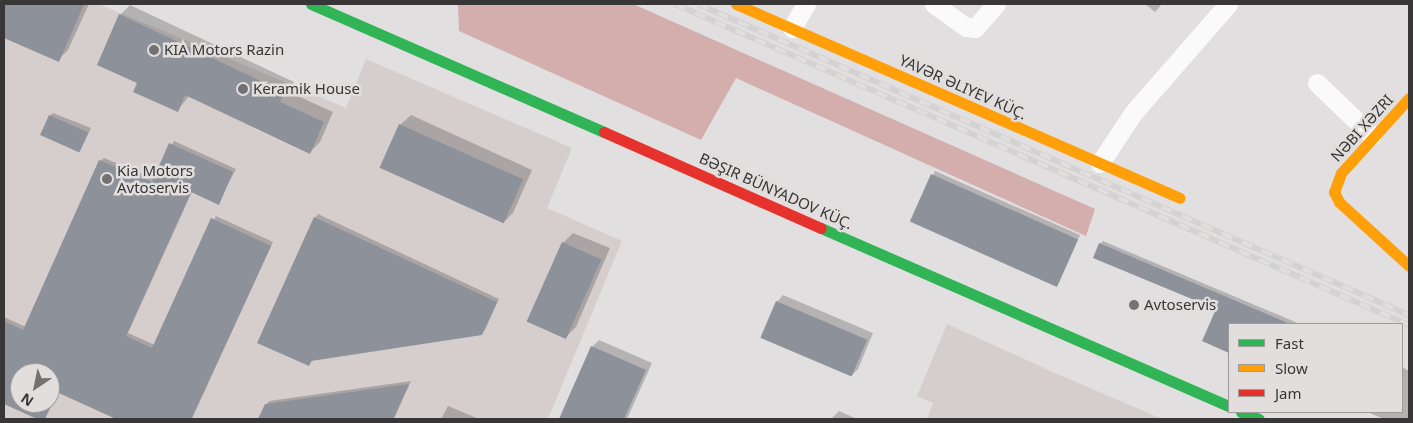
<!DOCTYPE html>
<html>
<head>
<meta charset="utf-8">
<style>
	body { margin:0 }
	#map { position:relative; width:1413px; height:423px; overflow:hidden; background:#e1dfdf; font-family:"Noto Sans",sans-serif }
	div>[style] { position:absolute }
	.built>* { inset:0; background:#d6cecd }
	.forest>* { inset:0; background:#d3aeac }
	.shadow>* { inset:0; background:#0003 }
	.building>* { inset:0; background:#8d919a; transform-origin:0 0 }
	.street>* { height:19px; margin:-9.5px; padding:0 9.5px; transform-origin:9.5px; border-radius:9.5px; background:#fafafa }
	.fast>* { height:11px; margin:-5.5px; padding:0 5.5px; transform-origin:5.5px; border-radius:5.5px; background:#30b455 }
	.slow>* { height:11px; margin:-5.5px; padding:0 5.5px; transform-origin:5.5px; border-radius:5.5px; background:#ff9f0a }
	.jam>* { height:11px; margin:-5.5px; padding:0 5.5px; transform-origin:5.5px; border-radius:5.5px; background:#e5322d }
	.rail>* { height:5.5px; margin-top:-2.75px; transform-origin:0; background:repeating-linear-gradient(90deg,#e2dede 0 11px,#d3d2d2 0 22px); box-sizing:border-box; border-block:1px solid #d3d2d2 }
	.dots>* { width:14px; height:14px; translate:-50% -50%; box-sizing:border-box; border:2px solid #e2dede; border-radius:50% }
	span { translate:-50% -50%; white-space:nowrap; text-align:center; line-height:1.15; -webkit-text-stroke:5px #e2dede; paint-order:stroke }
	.poi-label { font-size:15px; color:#383636 }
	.left { translate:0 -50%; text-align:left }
	.street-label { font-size:15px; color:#383636 }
	.frame { position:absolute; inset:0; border:5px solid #383636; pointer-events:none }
	.legend { position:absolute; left:1228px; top:323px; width:175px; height:90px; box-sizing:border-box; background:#e2dede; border:1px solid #9e9b9b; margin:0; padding:6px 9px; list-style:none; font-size:15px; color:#383636 }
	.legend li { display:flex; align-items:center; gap:10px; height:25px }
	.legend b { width:25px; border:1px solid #9e9b9b }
	.north { position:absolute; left:10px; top:363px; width:50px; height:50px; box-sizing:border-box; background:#e2dede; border:1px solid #9e9b9b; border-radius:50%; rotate:214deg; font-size:14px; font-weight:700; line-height:20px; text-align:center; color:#383636 }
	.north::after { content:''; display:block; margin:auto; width:18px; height:22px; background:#737171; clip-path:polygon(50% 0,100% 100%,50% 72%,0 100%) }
</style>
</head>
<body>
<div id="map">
	<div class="built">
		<i style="clip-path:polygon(evenodd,4px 4px,99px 4px,346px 108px,366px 59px,572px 148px,547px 208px,622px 241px,548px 419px,4px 419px,4px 4px,20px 373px,50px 373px,50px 403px,20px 403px,20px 373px)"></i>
		<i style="clip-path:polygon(947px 324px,1055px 373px,1162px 419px,927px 419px,933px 403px,917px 396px)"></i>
	</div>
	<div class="forest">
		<i style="clip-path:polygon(458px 4px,633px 4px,1095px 209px,1086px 236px,736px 78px,701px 140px,459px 31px)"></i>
	</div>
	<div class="shadow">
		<i style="clip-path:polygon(4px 4px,89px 4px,68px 50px,58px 60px,4px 36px)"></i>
		<i style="clip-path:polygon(1145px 4px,1162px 4px,1155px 12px)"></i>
		<i style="clip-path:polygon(130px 5px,294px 82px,289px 92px,333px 112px,320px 142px,310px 152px,190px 95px,177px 111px,139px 82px,120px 15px)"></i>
		<i style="clip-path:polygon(53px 113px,91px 128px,80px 151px,50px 116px)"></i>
		<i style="clip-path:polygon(411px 115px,532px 170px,513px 213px,503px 223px,381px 167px,400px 125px)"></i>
		<i style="clip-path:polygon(evenodd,174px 141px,236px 169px,218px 204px,192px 192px,128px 333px,155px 345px,216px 216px,273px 242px,192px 419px,119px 419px,58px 392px,45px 419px,4px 402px,4px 317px,26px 327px,100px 161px,104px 158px,155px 179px,174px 141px,20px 373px,50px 373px,50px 403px,20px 403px,20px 373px)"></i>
		<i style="clip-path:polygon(935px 171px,1080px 235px,1059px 282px,1056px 285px,912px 221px)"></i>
		<i style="clip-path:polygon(318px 214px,499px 299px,485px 330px,481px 334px,313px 360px,309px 365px,315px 218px)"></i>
		<i style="clip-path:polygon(573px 233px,610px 248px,576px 327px,566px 337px,563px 243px)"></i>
		<i style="clip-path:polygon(1103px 241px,1300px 324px,1229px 324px,1229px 352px,1204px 341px,1218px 309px,1100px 244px)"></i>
		<i style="clip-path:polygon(783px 295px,873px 333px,858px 369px,851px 376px,777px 302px)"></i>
		<i style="clip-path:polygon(599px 340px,652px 363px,627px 419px,560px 419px,592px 347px)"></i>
		<i style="clip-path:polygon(1402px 367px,1409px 371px,1409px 419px,1384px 419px,1367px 412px,1402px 412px)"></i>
		<i style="clip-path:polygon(411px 381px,394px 419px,259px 419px,269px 401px)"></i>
		<i style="clip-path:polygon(448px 406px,479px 419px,441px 419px)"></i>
		<i style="clip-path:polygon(839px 411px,857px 419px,831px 419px)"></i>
	</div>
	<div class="building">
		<i style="clip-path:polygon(4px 4px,84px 4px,59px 62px,4px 38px)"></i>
		<i style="clip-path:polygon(119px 14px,284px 92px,280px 102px,324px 122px,310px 154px,185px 95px,178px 112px,133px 92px,137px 83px,97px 65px)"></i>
		<i style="left:49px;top:115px;width:43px;height:22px;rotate:24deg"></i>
		<i style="left:399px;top:124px;width:136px;height:48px;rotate:24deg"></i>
		<i style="clip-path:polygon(169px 143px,233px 172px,219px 205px,191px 192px,126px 336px,152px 348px,211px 218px,271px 246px,191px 419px,116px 419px,50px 389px,50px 373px,20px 373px,20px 403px,52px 403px,45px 419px,37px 419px,4px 404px,4px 321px,23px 330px,99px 160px,152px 182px)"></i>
		<i style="left:931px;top:174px;width:161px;height:52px;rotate:24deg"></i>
		<i style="clip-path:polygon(314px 217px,497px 302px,482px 335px,311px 361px,309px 366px,257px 343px)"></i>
		<i style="left:562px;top:242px;width:43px;height:87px;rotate:24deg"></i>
		<i style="clip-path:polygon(1099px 243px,1222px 295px,1290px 324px,1229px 324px,1229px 353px,1202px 341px,1216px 309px,1093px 258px)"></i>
		<i style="left:776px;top:301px;width:99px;height:40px;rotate:23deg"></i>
		<i style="clip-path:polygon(591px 346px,646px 370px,624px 419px,559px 419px)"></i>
		<i style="clip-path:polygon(409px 384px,393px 419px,258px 419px,265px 404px)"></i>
	</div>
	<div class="street">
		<i style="left:934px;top:4px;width:39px;rotate:36deg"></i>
		<i style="left:966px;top:27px;width:9px;rotate:6deg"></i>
		<i style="left:975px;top:28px;width:32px;rotate:-49deg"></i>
		<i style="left:792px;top:28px;width:28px;rotate:-60deg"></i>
		<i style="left:1317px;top:83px;width:76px;rotate:43.9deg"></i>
		<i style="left:1100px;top:163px;width:60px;rotate:-56.6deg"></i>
		<i style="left:1133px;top:113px;width:145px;rotate:-48.9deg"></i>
	</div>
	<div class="fast">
		<i style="left:311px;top:4px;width:320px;rotate:23.6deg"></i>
		<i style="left:821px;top:228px;width:445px;rotate:23.6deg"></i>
		<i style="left:1241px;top:412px;width:19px;rotate:21deg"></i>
	</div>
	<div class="slow">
		<i style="left:736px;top:4px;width:484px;rotate:23.6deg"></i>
		<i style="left:1409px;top:98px;width:101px;rotate:132.2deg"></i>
		<i style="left:1341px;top:173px;width:20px;rotate:110deg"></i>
		<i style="left:1334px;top:192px;width:11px;rotate:63deg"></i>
		<i style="left:1339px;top:202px;width:95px;rotate:42.4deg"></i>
	</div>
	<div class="jam">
		<i style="left:604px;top:132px;width:237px;rotate:23.9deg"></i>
	</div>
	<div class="rail">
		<i style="left:675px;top:4px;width:801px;rotate:23.62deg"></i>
		<i style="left:698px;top:4px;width:776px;rotate:23.63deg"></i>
	</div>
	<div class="dots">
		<i style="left:154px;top:50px;background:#737171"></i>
		<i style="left:243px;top:89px;background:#737171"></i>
		<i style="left:107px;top:179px;background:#737171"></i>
		<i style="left:1134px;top:305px;background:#737171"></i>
	</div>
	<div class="poi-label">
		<span class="left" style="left:164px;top:50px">KIA Motors Razin</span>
		<span class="left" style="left:253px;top:89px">Keramik House</span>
		<span class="left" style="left:117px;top:179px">Kia Motors<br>Avtoservis</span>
		<span class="left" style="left:1144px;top:305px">Avtoservis</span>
	</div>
	<div class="street-label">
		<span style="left:963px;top:87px;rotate:24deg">YAVƏR ƏLIYEV KÜÇ.</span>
		<span style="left:1362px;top:128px;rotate:-48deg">NƏBI XƏZRI</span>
		<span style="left:776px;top:191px;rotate:24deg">BƏŞIR BÜNYADOV KÜÇ.</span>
	</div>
	<div class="frame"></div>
	<ul class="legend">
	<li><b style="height:6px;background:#30b455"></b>Fast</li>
	<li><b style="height:6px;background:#ff9f0a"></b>Slow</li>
	<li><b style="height:6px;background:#e5322d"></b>Jam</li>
	</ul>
	<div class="north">N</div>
</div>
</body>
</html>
